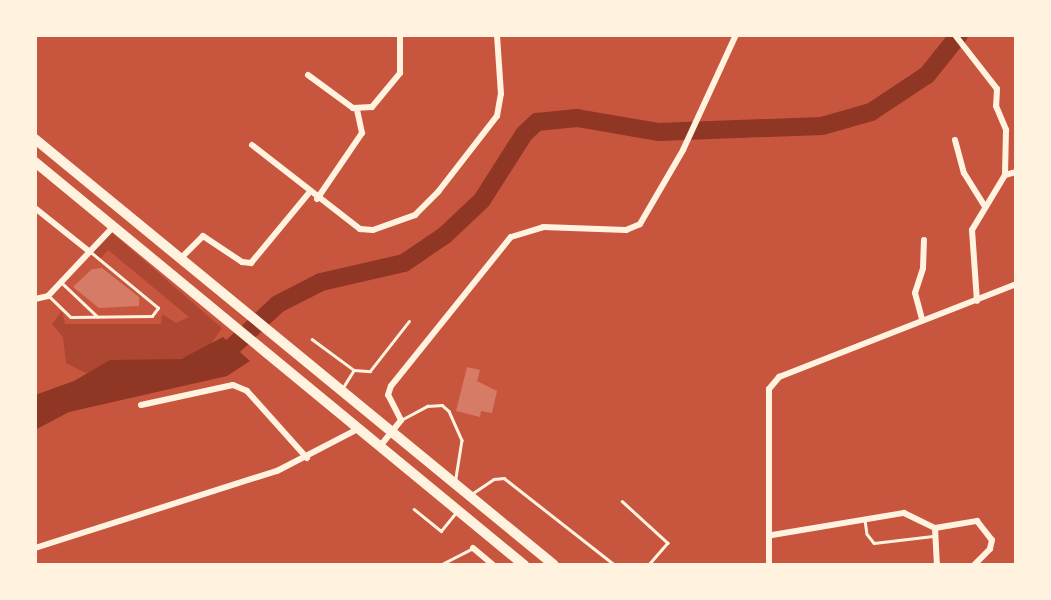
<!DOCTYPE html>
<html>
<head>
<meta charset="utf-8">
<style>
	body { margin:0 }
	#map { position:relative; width:1051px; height:600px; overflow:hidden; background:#c8553d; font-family:"Work Sans",sans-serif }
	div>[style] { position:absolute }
	.green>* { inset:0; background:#ae4732 }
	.water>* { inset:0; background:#8f3625 }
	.river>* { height:18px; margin:-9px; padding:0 9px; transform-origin:9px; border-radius:9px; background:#8f3625 }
	.building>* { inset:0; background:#d67c66 }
	.service>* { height:2.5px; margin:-1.25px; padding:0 1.25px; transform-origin:1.25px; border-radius:1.25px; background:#fff3e0 }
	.minor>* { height:6px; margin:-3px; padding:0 3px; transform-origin:3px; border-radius:3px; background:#fff3e0 }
	.primary>* { height:10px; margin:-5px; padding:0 5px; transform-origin:5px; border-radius:5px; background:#fff3e0 }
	span { translate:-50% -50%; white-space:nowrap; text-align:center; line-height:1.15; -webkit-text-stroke:6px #fff3e0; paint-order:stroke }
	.frame { position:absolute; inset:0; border:37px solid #fff3e0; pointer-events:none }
</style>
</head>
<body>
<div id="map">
	<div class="green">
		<i style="clip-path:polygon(110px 231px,222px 328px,208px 348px,183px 358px,88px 374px,66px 363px,63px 337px,52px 324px,62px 311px,65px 324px,161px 324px,162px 314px,176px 323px,189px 317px,108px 250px,99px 260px,90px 252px)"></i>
	</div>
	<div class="water">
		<i style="clip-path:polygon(223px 337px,250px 361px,227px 376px,69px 412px,35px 430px,35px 395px,74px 381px,110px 360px,181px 359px)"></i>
	</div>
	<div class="river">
		<i style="left:216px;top:362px;width:85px;rotate:-43.1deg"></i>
		<i style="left:278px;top:304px;width:48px;rotate:-27.1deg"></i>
		<i style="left:321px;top:282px;width:85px;rotate:-12.9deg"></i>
		<i style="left:404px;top:263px;width:50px;rotate:-34.3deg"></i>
		<i style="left:445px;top:235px;width:51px;rotate:-43.4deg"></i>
		<i style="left:482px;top:200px;width:78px;rotate:-57.5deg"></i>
		<i style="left:524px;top:134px;width:18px;rotate:-43deg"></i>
		<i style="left:537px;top:122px;width:40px;rotate:-5.7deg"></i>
		<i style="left:577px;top:118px;width:82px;rotate:9.8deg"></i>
		<i style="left:658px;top:132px;width:164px;rotate:-2.1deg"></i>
		<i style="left:822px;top:126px;width:51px;rotate:-15.9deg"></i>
		<i style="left:871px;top:112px;width:67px;rotate:-33.5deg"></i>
		<i style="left:927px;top:75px;width:51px;rotate:-51.3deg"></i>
	</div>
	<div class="building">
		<i style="clip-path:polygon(102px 268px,139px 297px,139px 306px,99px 308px,73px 287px,92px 269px)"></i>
		<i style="clip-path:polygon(467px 367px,480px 370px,477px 381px,497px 391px,492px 413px,481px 411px,480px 417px,456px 411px)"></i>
	</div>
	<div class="service">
		<i style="left:61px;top:282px;width:50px;rotate:43.4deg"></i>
		<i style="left:49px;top:296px;width:30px;rotate:44deg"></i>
		<i style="left:71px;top:317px;width:81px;rotate:-0.7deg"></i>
		<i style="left:152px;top:316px;width:10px;rotate:-53deg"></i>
		<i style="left:158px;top:308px;width:88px;rotate:-140.5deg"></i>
		<i style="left:312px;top:339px;width:52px;rotate:36.4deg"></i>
		<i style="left:342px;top:389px;width:22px;rotate:-58deg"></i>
		<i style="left:354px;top:370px;width:16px;rotate:4deg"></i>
		<i style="left:370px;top:371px;width:63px;rotate:-52deg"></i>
		<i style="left:401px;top:420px;width:30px;rotate:-28deg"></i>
		<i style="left:427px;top:406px;width:15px;rotate:-4deg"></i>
		<i style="left:442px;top:405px;width:9px;rotate:41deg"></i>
		<i style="left:449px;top:411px;width:32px;rotate:66deg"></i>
		<i style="left:462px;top:440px;width:39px;rotate:99deg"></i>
		<i style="left:473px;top:493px;width:25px;rotate:-34deg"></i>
		<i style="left:494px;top:479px;width:10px;rotate:-6deg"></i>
		<i style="left:504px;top:478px;width:141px;rotate:38.1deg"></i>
		<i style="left:622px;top:501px;width:62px;rotate:42.4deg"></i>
		<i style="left:668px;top:543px;width:29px;rotate:131deg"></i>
		<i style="left:414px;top:509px;width:35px;rotate:39deg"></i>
		<i style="left:441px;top:531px;width:26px;rotate:-51deg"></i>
		<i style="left:865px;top:520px;width:14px;rotate:82deg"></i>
		<i style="left:867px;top:534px;width:11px;rotate:52deg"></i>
		<i style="left:874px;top:543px;width:59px;rotate:-6.8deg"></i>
		<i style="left:440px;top:565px;width:37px;rotate:-27deg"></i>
	</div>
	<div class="minor">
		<i style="left:955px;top:35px;width:68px;rotate:52.1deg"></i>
		<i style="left:997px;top:89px;width:17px;rotate:93deg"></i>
		<i style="left:996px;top:106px;width:26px;rotate:67deg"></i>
		<i style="left:1006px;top:130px;width:45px;rotate:91.3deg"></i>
		<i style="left:1005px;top:175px;width:64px;rotate:121deg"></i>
		<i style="left:972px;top:230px;width:71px;rotate:86deg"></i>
		<i style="left:308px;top:75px;width:56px;rotate:36.3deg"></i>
		<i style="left:353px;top:108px;width:19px;rotate:-3deg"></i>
		<i style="left:372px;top:107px;width:44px;rotate:-50.5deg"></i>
		<i style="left:400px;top:73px;width:38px;rotate:-90deg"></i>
		<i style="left:955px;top:140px;width:34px;rotate:75deg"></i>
		<i style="left:964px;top:173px;width:39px;rotate:58deg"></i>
		<i style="left:252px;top:145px;width:137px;rotate:37.9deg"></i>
		<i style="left:360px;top:229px;width:13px;rotate:4deg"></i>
		<i style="left:373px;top:230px;width:45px;rotate:-19.7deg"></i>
		<i style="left:415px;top:215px;width:33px;rotate:-45deg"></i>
		<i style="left:438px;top:192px;width:96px;rotate:-52.2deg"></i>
		<i style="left:497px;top:116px;width:22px;rotate:-80deg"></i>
		<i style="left:501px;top:94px;width:58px;rotate:-93.9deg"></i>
		<i style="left:1005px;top:175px;width:11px;rotate:-15deg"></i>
		<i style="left:317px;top:199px;width:80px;rotate:-55.7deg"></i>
		<i style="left:362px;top:133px;width:24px;rotate:-102deg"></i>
		<i style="left:35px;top:208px;width:70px;rotate:38.7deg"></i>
		<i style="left:181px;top:258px;width:31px;rotate:-45deg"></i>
		<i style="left:203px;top:236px;width:47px;rotate:33.7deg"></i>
		<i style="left:242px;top:262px;width:9px;rotate:6deg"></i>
		<i style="left:251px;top:263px;width:91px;rotate:-50.4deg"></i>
		<i style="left:35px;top:299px;width:13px;rotate:-13deg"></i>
		<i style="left:48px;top:296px;width:95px;rotate:-46.7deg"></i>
		<i style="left:922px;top:319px;width:27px;rotate:-105deg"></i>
		<i style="left:915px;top:293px;width:26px;rotate:-72deg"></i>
		<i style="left:923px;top:268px;width:28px;rotate:-88deg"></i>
		<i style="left:141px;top:405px;width:94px;rotate:-12.3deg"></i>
		<i style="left:233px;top:385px;width:15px;rotate:23deg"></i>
		<i style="left:247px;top:391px;width:90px;rotate:48.2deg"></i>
		<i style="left:381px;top:445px;width:32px;rotate:-51deg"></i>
		<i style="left:401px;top:420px;width:28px;rotate:-117deg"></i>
		<i style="left:388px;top:395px;width:9px;rotate:-72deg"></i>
		<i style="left:391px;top:386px;width:191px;rotate:-51.2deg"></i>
		<i style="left:511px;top:237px;width:34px;rotate:-17deg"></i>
		<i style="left:543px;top:227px;width:83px;rotate:2.1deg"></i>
		<i style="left:626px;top:230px;width:15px;rotate:-23deg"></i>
		<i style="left:640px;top:224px;width:86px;rotate:-59.8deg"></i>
		<i style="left:683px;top:150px;width:127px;rotate:-65.3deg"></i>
		<i style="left:935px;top:528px;width:37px;rotate:87deg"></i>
		<i style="left:772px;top:535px;width:134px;rotate:-9.5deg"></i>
		<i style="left:904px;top:513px;width:34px;rotate:26deg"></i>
		<i style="left:935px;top:528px;width:43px;rotate:-9.5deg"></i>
		<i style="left:977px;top:521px;width:24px;rotate:52deg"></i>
		<i style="left:992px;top:540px;width:9px;rotate:103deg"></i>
		<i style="left:990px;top:549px;width:23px;rotate:135deg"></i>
		<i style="left:35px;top:548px;width:254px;rotate:-17.7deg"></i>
		<i style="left:277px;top:471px;width:93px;rotate:-27.4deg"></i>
		<i style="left:473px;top:548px;width:26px;rotate:40deg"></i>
		<i style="left:769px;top:565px;width:176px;rotate:-90deg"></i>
		<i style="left:769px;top:389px;width:16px;rotate:-50deg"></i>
		<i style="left:779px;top:377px;width:255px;rotate:-21.4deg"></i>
	</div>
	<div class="primary">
		<i style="left:35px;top:139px;width:671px;rotate:39.38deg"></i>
		<i style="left:35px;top:162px;width:634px;rotate:39.49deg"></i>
	</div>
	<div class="frame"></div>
</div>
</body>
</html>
